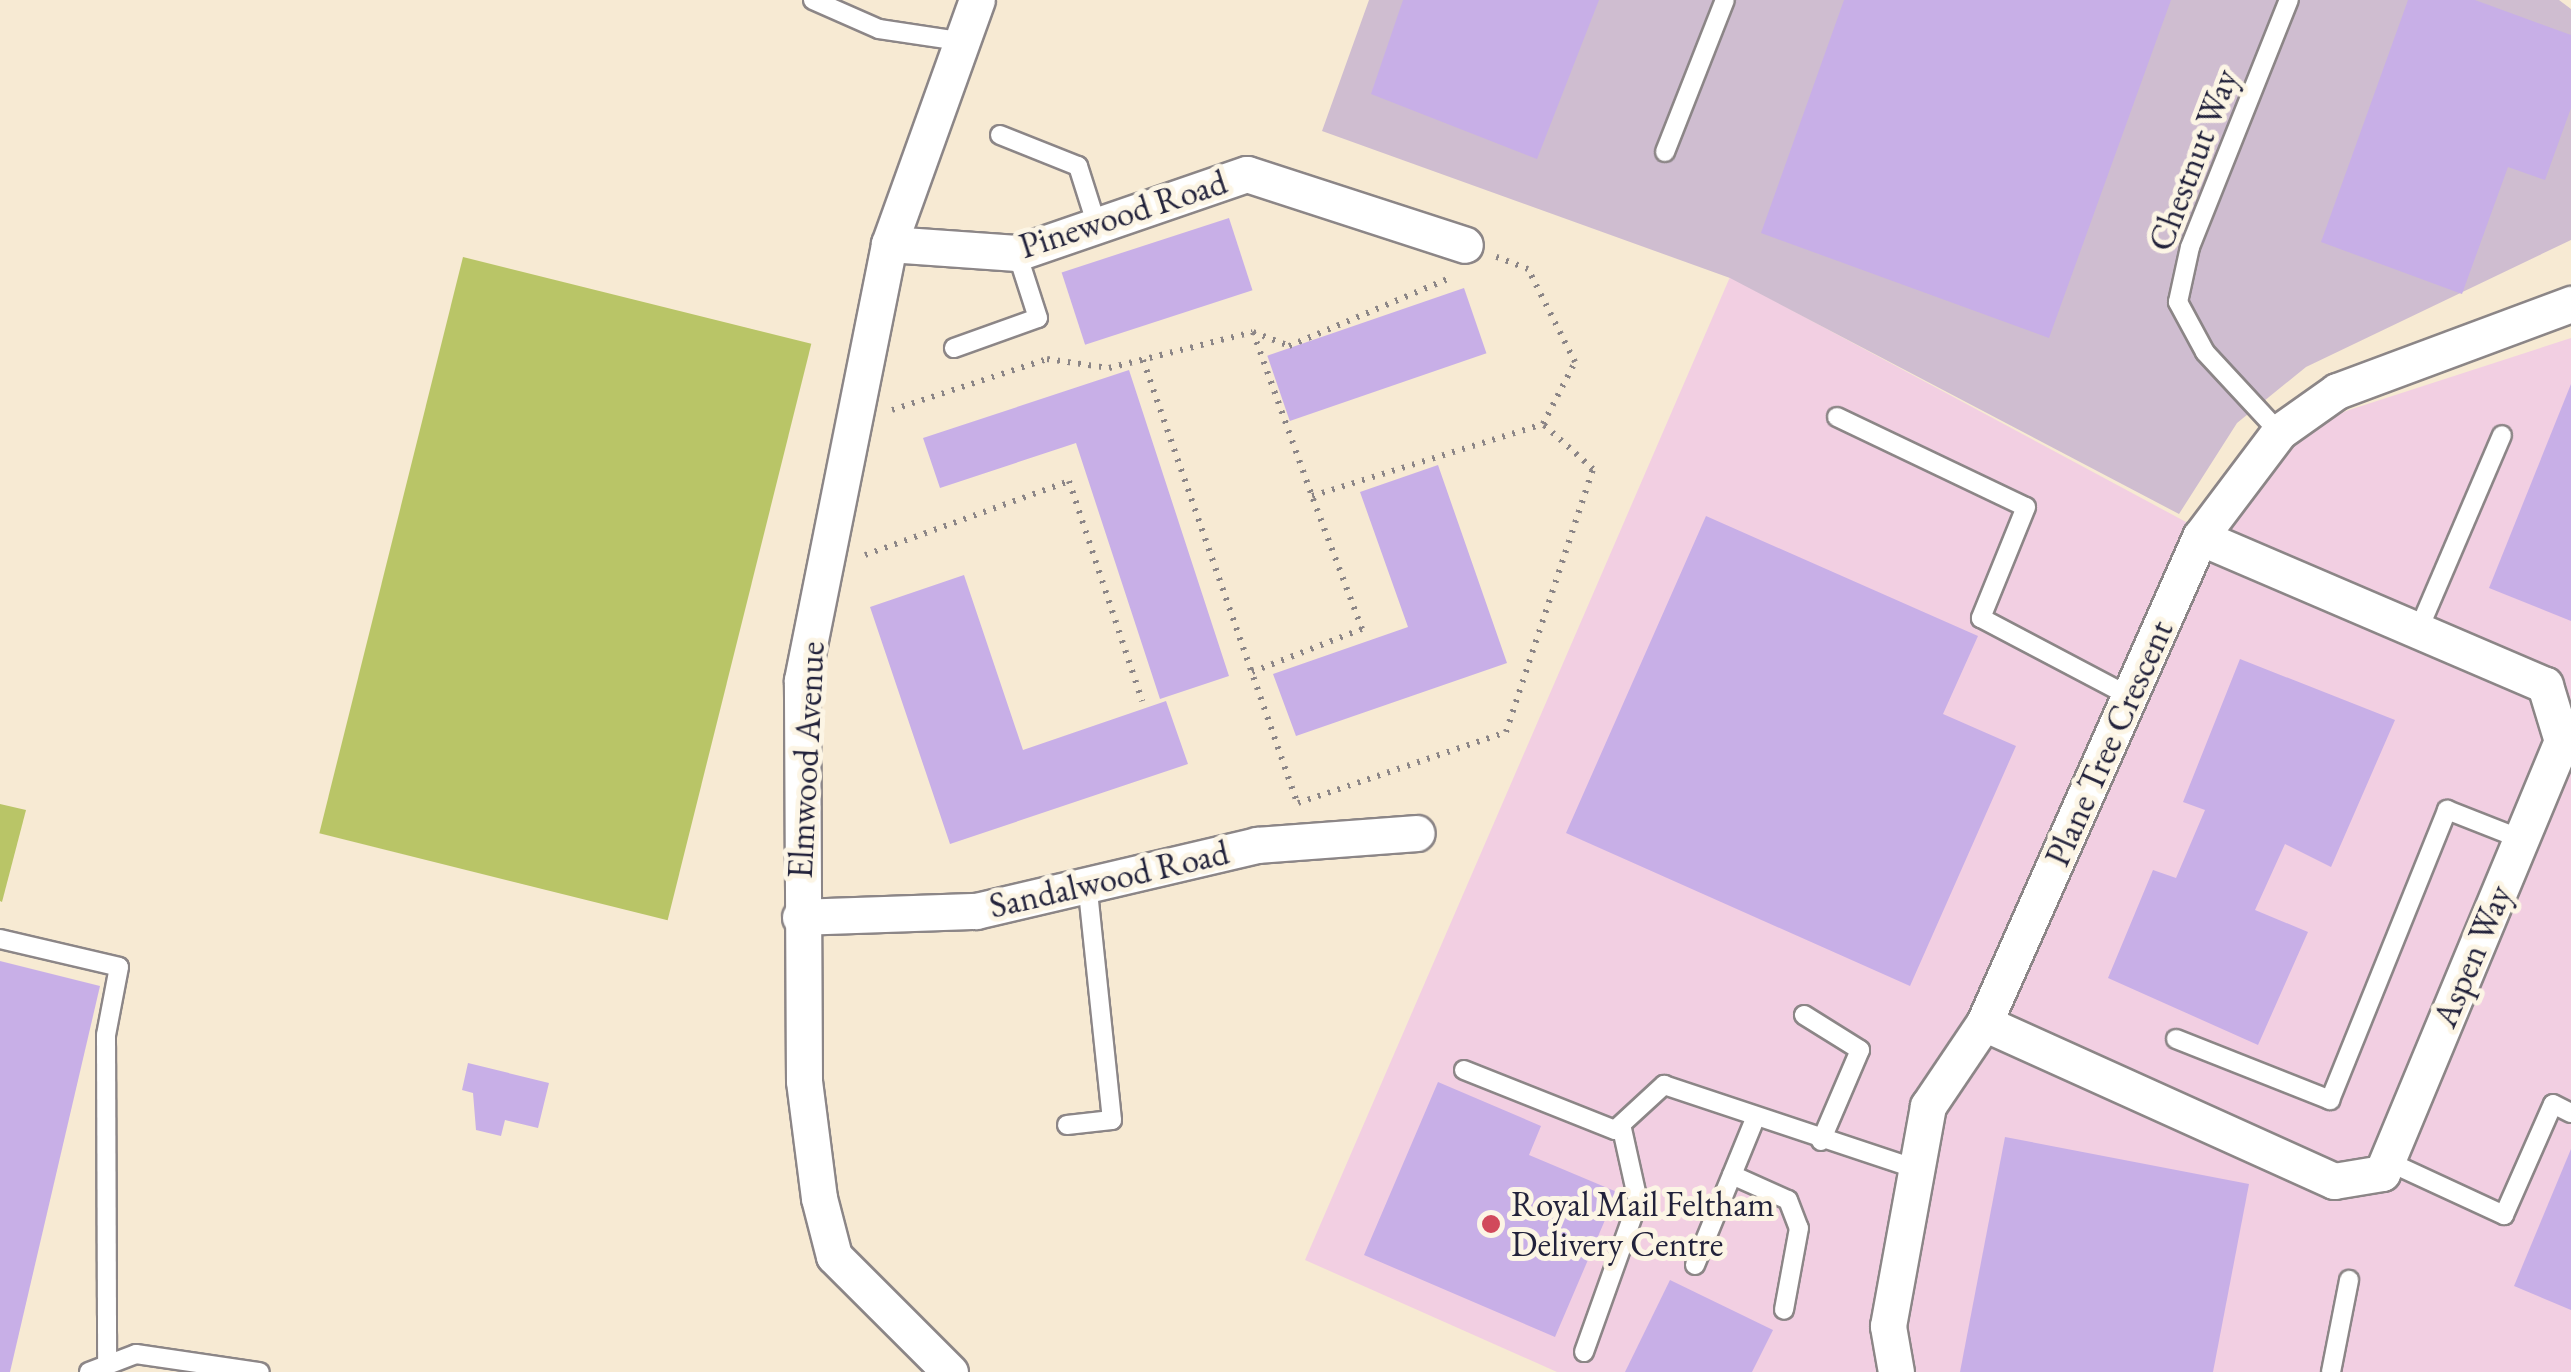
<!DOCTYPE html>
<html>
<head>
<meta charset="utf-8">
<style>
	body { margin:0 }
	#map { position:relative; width:2571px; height:1372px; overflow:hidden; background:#f7ead3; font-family:"EB Garamond",serif }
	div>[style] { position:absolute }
	.built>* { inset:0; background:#f2cfe2 }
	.industrial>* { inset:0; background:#cfbdd0 }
	.green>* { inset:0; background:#b9c567; transform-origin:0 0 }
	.building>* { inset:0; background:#c8afe7; transform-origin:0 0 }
	.path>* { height:6px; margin-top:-3px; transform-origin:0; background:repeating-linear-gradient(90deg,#8c8687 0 2.5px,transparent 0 10.5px) }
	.roads { filter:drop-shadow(2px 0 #8c8687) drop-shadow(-2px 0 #8c8687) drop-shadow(0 2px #8c8687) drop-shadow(0 -2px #8c8687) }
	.service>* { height:18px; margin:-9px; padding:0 9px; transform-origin:9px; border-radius:9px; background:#fff }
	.minor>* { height:35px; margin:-17.5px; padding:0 17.5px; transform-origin:17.5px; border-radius:17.5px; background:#fff }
	.dots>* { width:28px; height:28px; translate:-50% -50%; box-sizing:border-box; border:5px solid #fcf5e5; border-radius:50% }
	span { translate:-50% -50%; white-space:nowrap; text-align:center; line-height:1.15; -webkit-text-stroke:10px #fcf5e5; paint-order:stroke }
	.street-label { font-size:35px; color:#22223b }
	.poi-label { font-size:35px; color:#22223b }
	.left { translate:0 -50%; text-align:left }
</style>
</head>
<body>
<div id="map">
	<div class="built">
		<i style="clip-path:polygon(1730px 277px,2214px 537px,2286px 444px,2346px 411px,2571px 338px,2571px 1372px,1557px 1372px,1305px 1260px)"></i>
	</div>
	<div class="industrial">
		<i style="clip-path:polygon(1369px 0,2559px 0,2571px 9px,2571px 240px,2306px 367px,2237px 423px,2179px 514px,1730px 278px,1322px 131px)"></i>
	</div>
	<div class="green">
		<i style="left:463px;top:257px;width:359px;height:594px;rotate:14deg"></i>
		<i style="clip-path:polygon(0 804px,26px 810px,2px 902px,0 901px)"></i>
	</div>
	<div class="building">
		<i style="clip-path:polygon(1403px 0,1599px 0,1537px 159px,1371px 94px)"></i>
		<i style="clip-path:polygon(1844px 0,2171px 0,2049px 338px,1761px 233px)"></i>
		<i style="clip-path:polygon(2408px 0,2475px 0,2571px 35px,2571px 108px,2545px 180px,2508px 167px,2462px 294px,2321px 242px)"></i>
		<i style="left:1229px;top:218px;width:76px;height:176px;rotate:72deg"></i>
		<i style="left:1464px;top:288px;width:69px;height:208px;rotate:71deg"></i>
		<i style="clip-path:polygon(1129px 370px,1229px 676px,1160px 699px,1076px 443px,940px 488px,923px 438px)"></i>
		<i style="clip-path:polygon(2571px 384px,2571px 621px,2489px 588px)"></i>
		<i style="clip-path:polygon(1438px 465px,1507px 663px,1296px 736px,1273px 674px,1408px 627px,1360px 492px)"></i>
		<i style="clip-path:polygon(1706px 516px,1978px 636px,1943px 714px,2016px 746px,1910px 986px,1566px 833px)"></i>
		<i style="clip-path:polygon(964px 575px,1023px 750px,1166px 701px,1188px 764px,950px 844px,870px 607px)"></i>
		<i style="clip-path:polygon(2240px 659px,2395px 720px,2331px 867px,2285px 844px,2255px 910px,2308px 932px,2258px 1045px,2108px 978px,2153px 870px,2176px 878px,2205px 810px,2183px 802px)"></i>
		<i style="clip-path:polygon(0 961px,100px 986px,10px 1372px,0 1372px)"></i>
		<i style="clip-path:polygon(468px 1063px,549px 1083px,538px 1128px,505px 1120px,501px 1136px,476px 1130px,473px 1093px,462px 1090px)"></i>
		<i style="clip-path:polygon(1438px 1082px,1541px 1126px,1529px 1155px,1617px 1192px,1555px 1337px,1364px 1255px)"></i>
		<i style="clip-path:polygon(2005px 1137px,2249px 1184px,2213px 1372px,1960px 1372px)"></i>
		<i style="clip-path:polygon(2571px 1149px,2571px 1310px,2514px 1286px)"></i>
		<i style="clip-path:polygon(1670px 1280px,1773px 1330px,1752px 1372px,1625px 1372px)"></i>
	</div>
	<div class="path">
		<i style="left:1253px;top:332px;width:174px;rotate:70.2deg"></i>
		<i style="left:1312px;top:496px;width:242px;rotate:-17.3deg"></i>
		<i style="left:1143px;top:360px;width:469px;rotate:70.8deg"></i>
		<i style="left:892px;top:410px;width:163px;rotate:-18.2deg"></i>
		<i style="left:1047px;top:359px;width:63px;rotate:8.3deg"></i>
		<i style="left:1109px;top:368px;width:148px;rotate:-14deg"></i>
		<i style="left:1253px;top:332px;width:39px;rotate:21deg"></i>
		<i style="left:1289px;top:346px;width:177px;rotate:-22.9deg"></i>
		<i style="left:865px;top:555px;width:217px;rotate:-19.9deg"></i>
		<i style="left:1069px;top:481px;width:232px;rotate:71.6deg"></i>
		<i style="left:1252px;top:672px;width:118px;rotate:-21.4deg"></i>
		<i style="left:1362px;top:629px;width:142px;rotate:-110.6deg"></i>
		<i style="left:1298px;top:803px;width:220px;rotate:-18.8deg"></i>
		<i style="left:1506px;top:732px;width:277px;rotate:-71.7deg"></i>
		<i style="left:1593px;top:469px;width:67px;rotate:-138deg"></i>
		<i style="left:1543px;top:424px;width:70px;rotate:-62.7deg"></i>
		<i style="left:1575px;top:362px;width:104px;rotate:-116.8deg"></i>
		<i style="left:1528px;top:269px;width:34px;rotate:-159deg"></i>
	</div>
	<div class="roads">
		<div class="service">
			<i style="left:813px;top:0;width:72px;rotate:23.7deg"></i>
			<i style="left:879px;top:29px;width:80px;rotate:8.6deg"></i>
			<i style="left:1000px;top:135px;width:84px;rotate:21.7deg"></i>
			<i style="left:1078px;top:166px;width:63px;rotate:72.4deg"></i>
			<i style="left:1665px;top:152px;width:163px;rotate:-68.5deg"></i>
			<i style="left:954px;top:348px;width:89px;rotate:-19.7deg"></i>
			<i style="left:1038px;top:318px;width:68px;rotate:-107.9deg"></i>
			<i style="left:1837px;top:417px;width:209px;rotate:25.5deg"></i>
			<i style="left:2026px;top:507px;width:120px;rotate:112.1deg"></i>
			<i style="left:1981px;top:618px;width:167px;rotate:27.8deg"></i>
			<i style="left:2279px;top:432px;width:109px;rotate:-132.8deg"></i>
			<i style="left:2205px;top:352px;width:57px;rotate:-118.4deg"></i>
			<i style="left:2178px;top:302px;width:56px;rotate:-77.7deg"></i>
			<i style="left:2190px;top:247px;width:266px;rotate:-68.2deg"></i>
			<i style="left:2418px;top:631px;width:213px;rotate:-66.8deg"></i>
			<i style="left:0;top:939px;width:122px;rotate:13.2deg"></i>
			<i style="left:119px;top:967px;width:69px;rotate:100.8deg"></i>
			<i style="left:106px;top:1035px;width:329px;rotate:89.8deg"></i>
			<i style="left:1804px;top:1015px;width:66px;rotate:32deg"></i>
			<i style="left:1860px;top:1050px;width:99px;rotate:113.2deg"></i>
			<i style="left:2176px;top:1039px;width:166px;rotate:21.6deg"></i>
			<i style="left:2330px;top:1100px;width:313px;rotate:-68deg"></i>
			<i style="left:2447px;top:810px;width:79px;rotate:21.4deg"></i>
			<i style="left:1464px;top:1070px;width:162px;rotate:21.7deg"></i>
			<i style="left:1615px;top:1130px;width:67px;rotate:-42.6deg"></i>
			<i style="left:1664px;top:1085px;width:266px;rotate:18.4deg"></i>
			<i style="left:1067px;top:1125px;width:45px;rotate:-6.3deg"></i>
			<i style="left:1112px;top:1120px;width:240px;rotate:-96deg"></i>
			<i style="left:2387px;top:1161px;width:129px;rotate:24.8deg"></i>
			<i style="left:2504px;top:1215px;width:121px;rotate:-66.2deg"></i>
			<i style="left:2553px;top:1104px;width:20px;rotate:27deg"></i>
			<i style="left:1732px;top:1175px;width:61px;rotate:24.1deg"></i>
			<i style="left:1788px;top:1200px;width:30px;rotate:69deg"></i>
			<i style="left:1799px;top:1228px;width:83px;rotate:100.4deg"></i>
			<i style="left:1695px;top:1265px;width:158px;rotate:-67.7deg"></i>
			<i style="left:1584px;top:1352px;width:160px;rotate:-70.3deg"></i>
			<i style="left:1638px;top:1201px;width:74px;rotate:-102.5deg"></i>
			<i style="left:89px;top:1372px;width:50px;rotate:-21deg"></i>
			<i style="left:136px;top:1354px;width:125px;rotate:8.3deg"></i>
			<i style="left:2331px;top:1372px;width:94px;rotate:-78.9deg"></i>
		</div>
		<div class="minor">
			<i style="left:889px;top:244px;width:128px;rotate:4deg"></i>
			<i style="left:1017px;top:253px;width:243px;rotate:-19deg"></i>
			<i style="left:1247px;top:174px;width:229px;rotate:18deg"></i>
			<i style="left:800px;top:917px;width:176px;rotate:-2deg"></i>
			<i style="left:976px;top:911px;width:289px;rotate:-13.2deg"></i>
			<i style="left:1257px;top:845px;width:160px;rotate:-4.3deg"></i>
			<i style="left:1984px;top:1023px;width:384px;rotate:24.3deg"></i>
			<i style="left:2334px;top:1181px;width:49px;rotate:-9.5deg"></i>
			<i style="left:2382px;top:1173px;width:468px;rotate:-67.4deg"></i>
			<i style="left:2562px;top:741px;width:59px;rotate:-106.9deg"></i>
			<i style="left:2545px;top:685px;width:375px;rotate:-156.8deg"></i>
			<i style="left:950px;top:1372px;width:164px;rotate:-135deg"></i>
			<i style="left:834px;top:1256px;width:60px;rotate:-104.5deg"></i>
			<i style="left:819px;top:1198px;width:118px;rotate:-97.3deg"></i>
			<i style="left:804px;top:1081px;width:401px;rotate:-90.3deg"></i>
			<i style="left:802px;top:680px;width:445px;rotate:-78.7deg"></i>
			<i style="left:889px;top:244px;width:259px;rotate:-70.2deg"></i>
			<i style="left:1896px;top:1372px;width:47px;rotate:-99.9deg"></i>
			<i style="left:1888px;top:1326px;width:224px;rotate:-79.7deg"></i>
			<i style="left:1928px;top:1106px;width:100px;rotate:-56deg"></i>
			<i style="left:1984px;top:1023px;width:532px;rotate:-66.04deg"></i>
			<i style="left:2200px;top:537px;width:131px;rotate:-53deg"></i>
			<i style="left:2279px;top:432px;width:71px;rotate:-35.3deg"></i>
			<i style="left:2337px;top:391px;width:250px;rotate:-20.4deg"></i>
		</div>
	</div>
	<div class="dots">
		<i style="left:1491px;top:1224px;background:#d1495b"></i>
	</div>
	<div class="street-label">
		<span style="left:2193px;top:160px;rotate:-69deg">Chestnut Way</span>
		<span style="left:1123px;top:214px;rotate:-18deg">Pinewood Road</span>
		<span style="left:2109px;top:743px;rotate:-66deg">Plane Tree Crescent</span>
		<span style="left:806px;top:760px;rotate:-87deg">Elmwood Avenue</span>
		<span style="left:1109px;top:879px;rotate:-13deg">Sandalwood Road</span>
		<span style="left:2472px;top:956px;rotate:-67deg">Aspen Way</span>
	</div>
	<div class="poi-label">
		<span class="left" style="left:1511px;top:1224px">Royal Mail Feltham<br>Delivery Centre</span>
	</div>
</div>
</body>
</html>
